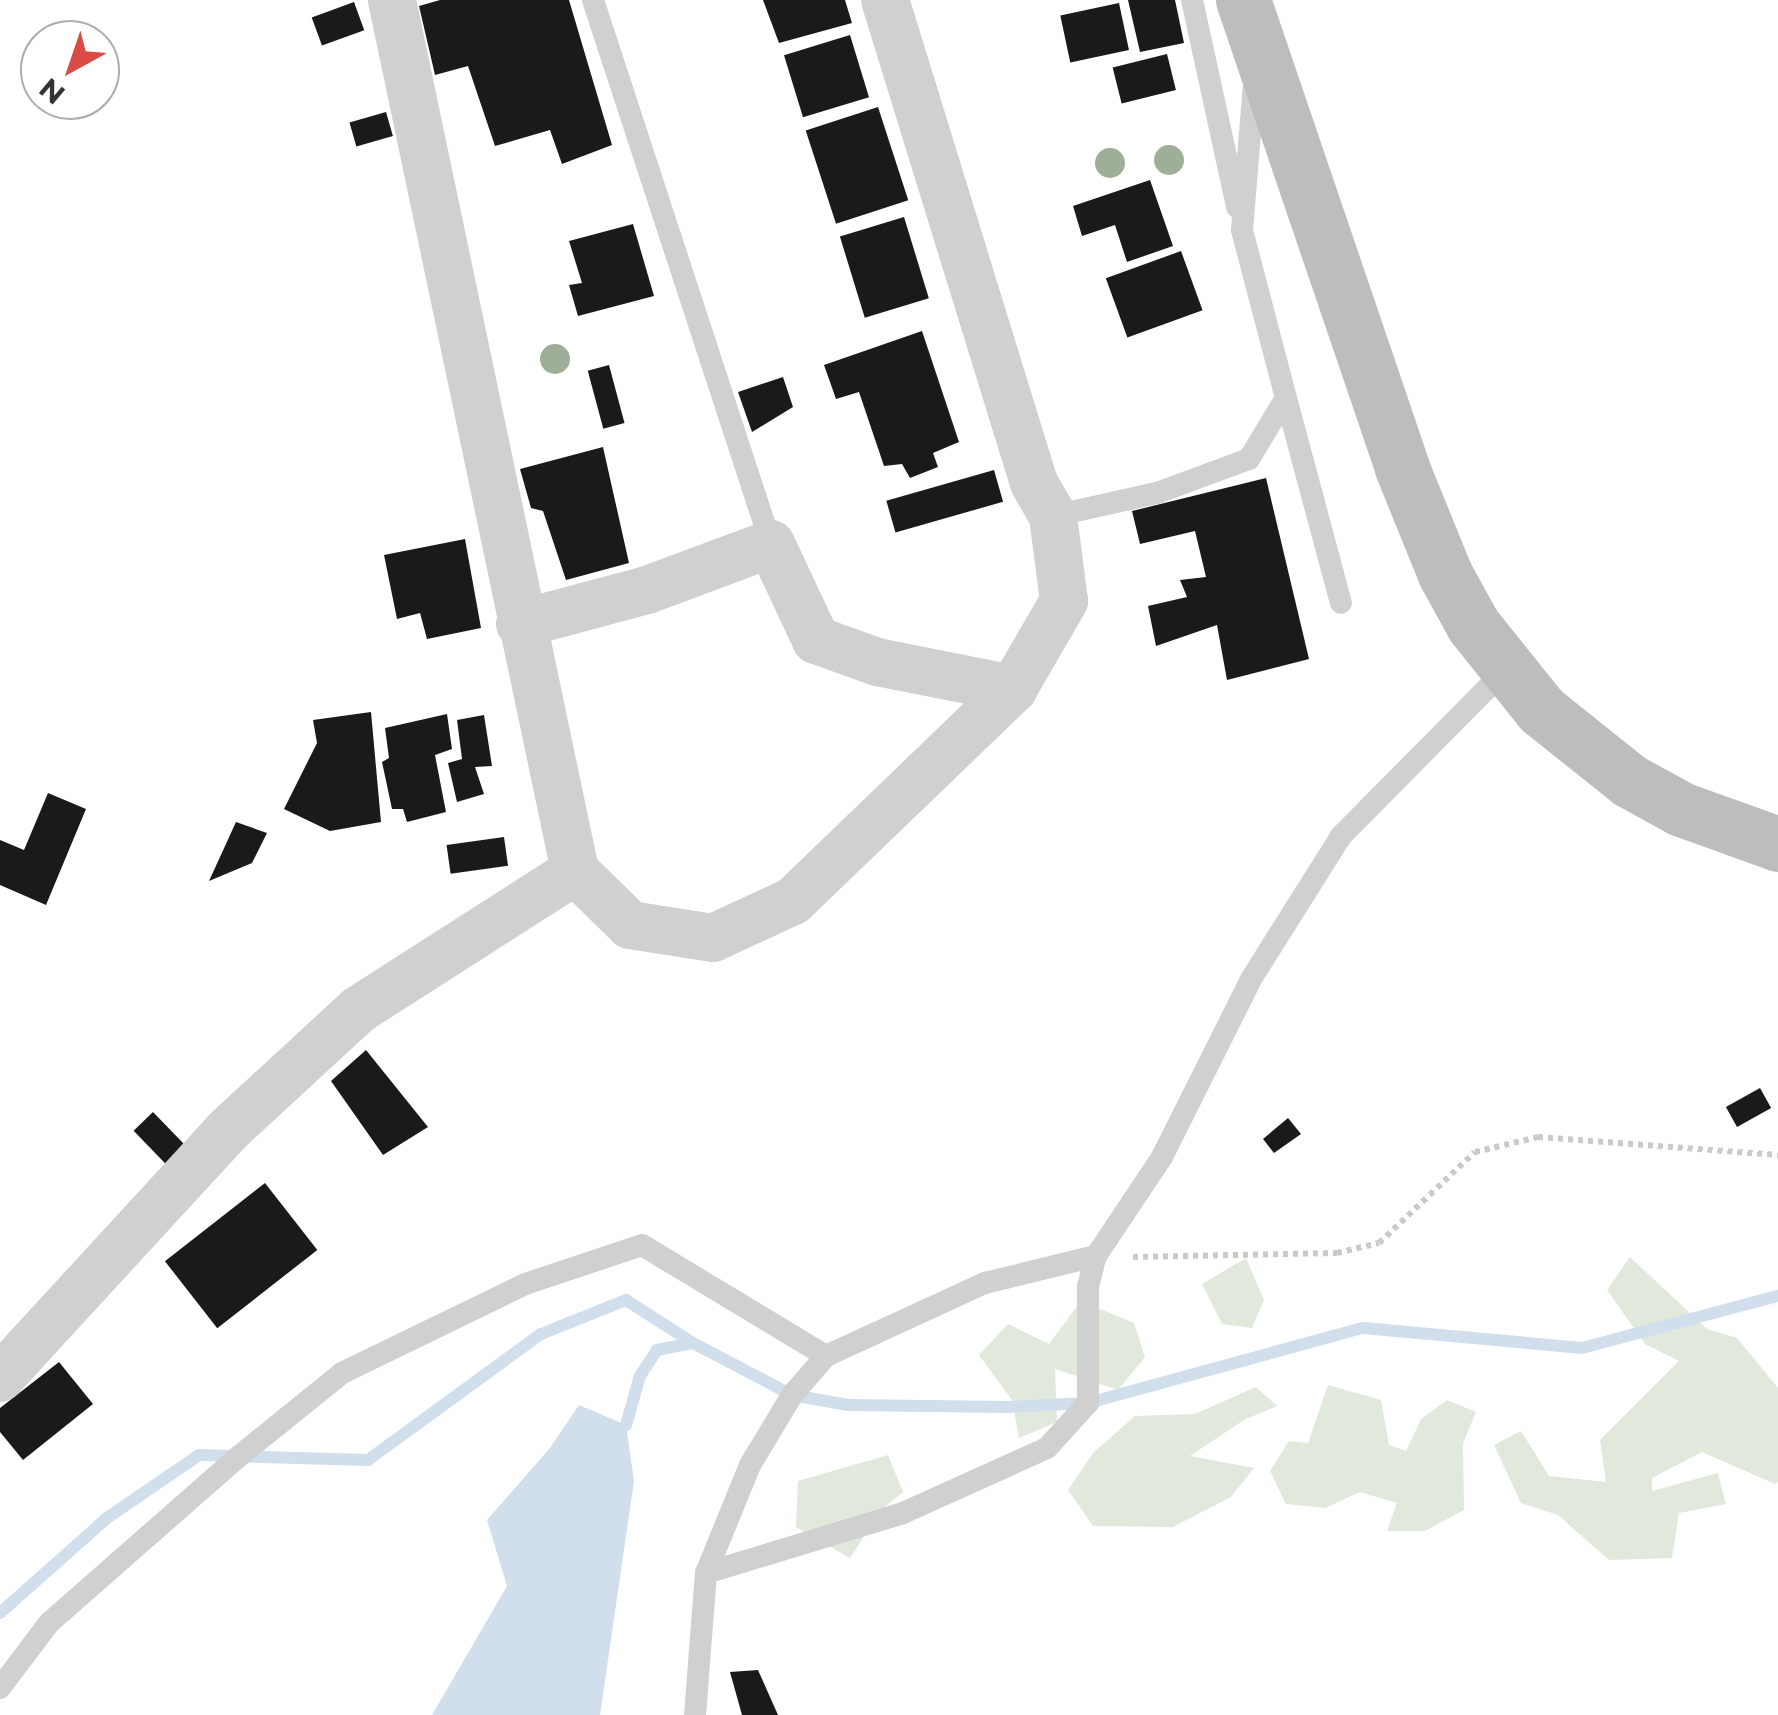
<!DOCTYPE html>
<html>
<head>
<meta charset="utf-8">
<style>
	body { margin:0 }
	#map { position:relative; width:1778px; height:1715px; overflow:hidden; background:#fff; font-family:Montserrat,sans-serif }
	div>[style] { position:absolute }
	.green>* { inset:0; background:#e1e9dd }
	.water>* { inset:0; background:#d1deec }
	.stream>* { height:12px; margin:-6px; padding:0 6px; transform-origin:6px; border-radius:6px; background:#d1deec }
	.building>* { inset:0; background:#1a1a1a; transform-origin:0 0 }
	.path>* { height:6px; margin-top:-3px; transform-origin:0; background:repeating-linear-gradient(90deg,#cacaca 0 5px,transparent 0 10px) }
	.service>* { height:22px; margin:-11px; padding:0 11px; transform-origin:11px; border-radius:11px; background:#d0d0d0 }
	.minor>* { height:48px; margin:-24px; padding:0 24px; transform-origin:24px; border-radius:24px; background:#d0d0d0 }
	.secondary>* { height:55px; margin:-27.5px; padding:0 27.5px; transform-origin:27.5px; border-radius:27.5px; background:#bdbdbd }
	.trees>* { width:30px; height:30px; margin:-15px; border-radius:50%; background:#9fae97 }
	span { translate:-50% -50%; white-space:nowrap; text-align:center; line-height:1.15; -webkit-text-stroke:10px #fff; paint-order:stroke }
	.north { position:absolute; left:20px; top:20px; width:100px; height:100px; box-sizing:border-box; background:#fff; border:2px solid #adadad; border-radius:50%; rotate:220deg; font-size:28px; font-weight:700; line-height:40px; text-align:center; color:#333 }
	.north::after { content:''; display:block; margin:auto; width:35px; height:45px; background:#da4b45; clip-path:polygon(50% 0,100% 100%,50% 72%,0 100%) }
</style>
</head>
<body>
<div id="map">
	<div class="green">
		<i style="clip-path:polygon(1630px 1257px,1707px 1329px,1737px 1338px,1778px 1388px,1778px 1482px,1775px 1484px,1702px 1452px,1652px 1478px,1652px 1491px,1718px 1473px,1726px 1504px,1679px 1513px,1672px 1558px,1609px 1560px,1558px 1515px,1521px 1503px,1494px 1445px,1521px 1431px,1549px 1476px,1606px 1482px,1600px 1440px,1679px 1361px,1645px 1344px,1607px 1290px)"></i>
		<i style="clip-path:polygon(1246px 1258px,1264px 1300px,1252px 1328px,1222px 1324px,1202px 1284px)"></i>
		<i style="clip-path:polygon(1081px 1301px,1134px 1323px,1145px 1357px,1118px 1390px,1055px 1369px,1057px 1422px,1019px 1438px,1012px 1400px,979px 1355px,1008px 1324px,1049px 1344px)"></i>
		<i style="clip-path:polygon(1328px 1385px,1381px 1400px,1389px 1445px,1406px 1451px,1421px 1419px,1447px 1400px,1476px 1412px,1463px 1443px,1464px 1510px,1425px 1531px,1387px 1531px,1397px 1503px,1360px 1492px,1325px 1508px,1286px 1504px,1270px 1471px,1289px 1441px,1308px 1443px)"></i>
		<i style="clip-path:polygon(1256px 1387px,1277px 1406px,1244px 1420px,1190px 1456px,1254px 1468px,1231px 1497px,1173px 1527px,1093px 1526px,1068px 1490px,1093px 1453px,1135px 1416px,1195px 1414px)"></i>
		<i style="clip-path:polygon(888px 1455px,903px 1492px,881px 1510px,850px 1558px,796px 1527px,798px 1481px)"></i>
	</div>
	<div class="water">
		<i style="clip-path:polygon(579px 1405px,626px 1425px,634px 1481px,600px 1715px,432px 1715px,507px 1586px,487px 1520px,550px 1448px)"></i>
	</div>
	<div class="stream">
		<i style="left:626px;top:1425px;width:51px;rotate:-74.1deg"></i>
		<i style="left:640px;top:1376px;width:31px;rotate:-57deg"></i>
		<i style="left:657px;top:1350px;width:37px;rotate:-11deg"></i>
		<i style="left:0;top:1613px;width:143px;rotate:-41.6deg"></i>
		<i style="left:107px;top:1518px;width:112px;rotate:-34.4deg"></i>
		<i style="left:199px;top:1455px;width:169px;rotate:1.7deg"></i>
		<i style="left:368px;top:1460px;width:214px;rotate:-36.1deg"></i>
		<i style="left:541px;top:1334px;width:92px;rotate:-21.8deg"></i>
		<i style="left:626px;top:1300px;width:80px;rotate:32.7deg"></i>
		<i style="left:693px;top:1343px;width:112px;rotate:27.7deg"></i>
		<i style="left:792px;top:1395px;width:57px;rotate:10.1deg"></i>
		<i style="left:848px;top:1405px;width:158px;rotate:0.7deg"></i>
		<i style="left:1006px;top:1407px;width:82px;rotate:-2.8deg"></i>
		<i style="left:1088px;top:1403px;width:285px;rotate:-15.3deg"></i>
		<i style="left:1363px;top:1328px;width:220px;rotate:5.2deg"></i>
		<i style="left:1582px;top:1348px;width:203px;rotate:-14.9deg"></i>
	</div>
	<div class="building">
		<i style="clip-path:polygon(440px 0,569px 0,612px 145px,562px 164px,550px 130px,495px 146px,468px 66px,435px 75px,419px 6px)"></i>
		<i style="clip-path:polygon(763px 0,845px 0,852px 23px,779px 43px)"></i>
		<i style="clip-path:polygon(1128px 0,1175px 0,1184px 43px,1140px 52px)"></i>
		<i style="left:354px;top:2px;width:30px;height:45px;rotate:70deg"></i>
		<i style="left:1119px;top:3px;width:48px;height:60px;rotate:78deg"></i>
		<i style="left:850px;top:35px;width:65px;height:69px;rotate:73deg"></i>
		<i style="left:1167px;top:54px;width:37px;height:56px;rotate:76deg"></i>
		<i style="left:878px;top:107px;width:98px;height:76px;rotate:72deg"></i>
		<i style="left:386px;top:112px;width:25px;height:38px;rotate:74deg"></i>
		<i style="clip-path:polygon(1150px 180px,1173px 246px,1127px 262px,1115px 225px,1082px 236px,1073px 206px)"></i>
		<i style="left:904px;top:217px;width:85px;height:67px;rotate:73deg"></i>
		<i style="clip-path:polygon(633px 224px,654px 296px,578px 316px,569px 285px,582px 283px,569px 241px)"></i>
		<i style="left:1181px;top:251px;width:63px;height:80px;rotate:70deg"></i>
		<i style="clip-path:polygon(922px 331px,959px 442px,933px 453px,938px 467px,910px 478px,902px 464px,884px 466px,859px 392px,836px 399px,824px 365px)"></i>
		<i style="left:609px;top:365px;width:60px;height:22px;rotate:75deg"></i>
		<i style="clip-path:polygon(783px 377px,793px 407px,752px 432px,738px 392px)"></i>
		<i style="clip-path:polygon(603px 447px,629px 563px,566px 580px,543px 511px,531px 508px,520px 469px)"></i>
		<i style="left:994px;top:470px;width:33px;height:112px;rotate:74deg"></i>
		<i style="clip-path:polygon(1266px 478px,1309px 659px,1227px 680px,1217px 625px,1156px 646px,1148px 606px,1187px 597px,1180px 580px,1206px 577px,1195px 531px,1140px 544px,1132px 511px)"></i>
		<i style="clip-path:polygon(465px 539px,481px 628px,427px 639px,420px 613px,397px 619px,384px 555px)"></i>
		<i style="clip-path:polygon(371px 712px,381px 822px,330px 831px,284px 809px,317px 743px,313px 720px)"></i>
		<i style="clip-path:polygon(447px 714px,452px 749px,435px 755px,446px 812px,407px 822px,403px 809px,392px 809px,382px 762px,389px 758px,385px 728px)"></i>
		<i style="clip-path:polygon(484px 715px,492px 766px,475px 767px,484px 794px,457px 802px,448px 763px,462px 759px,457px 720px)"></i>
		<i style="clip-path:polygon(48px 793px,86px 809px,46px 905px,0 885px,0 840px,24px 850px)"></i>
		<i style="clip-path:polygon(236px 822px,267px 833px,252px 863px,209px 881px)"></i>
		<i style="left:504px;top:837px;width:29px;height:58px;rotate:82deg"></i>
		<i style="clip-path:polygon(366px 1050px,428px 1127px,383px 1155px,331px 1081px)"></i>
		<i style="left:1760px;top:1088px;width:23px;height:39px;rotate:61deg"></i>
		<i style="left:153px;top:1112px;width:46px;height:27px;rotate:46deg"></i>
		<i style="clip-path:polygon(1288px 1118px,1301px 1134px,1274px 1153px,1263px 1139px)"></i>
		<i style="left:265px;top:1183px;width:85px;height:127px;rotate:52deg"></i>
		<i style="clip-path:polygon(59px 1362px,93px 1404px,23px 1460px,0 1432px,0 1408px)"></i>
		<i style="clip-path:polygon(758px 1670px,778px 1715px,742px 1715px,730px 1672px)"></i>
	</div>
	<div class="path">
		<i style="left:1133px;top:1257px;width:204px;rotate:-1.1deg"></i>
		<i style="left:1337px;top:1253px;width:43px;rotate:-13.4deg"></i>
		<i style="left:1379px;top:1243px;width:132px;rotate:-43.5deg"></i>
		<i style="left:1475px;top:1152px;width:65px;rotate:-13.4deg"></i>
		<i style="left:1538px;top:1137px;width:241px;rotate:4.3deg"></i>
	</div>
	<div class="service">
		<i style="left:593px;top:0;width:572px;rotate:71.88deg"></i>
		<i style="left:1192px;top:0;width:212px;rotate:77.7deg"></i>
		<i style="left:1286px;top:398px;width:212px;rotate:75deg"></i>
		<i style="left:1053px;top:516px;width:107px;rotate:-12.5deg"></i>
		<i style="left:1157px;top:493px;width:98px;rotate:-20.3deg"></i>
		<i style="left:1249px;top:459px;width:71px;rotate:-58.8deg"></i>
		<i style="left:1286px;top:398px;width:174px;rotate:-104.7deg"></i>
		<i style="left:1242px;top:230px;width:147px;rotate:-85.3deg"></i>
		<i style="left:706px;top:1573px;width:206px;rotate:-16.9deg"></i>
		<i style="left:903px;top:1513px;width:158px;rotate:-24.3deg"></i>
		<i style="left:1047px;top:1448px;width:61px;rotate:-47.7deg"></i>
		<i style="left:1088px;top:1403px;width:116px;rotate:-90deg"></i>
		<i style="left:1088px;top:1287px;width:32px;rotate:-76deg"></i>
		<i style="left:0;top:1688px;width:81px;rotate:-53deg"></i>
		<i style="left:49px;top:1623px;width:252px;rotate:-41.3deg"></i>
		<i style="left:238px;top:1457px;width:134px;rotate:-38.9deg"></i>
		<i style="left:342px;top:1373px;width:203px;rotate:-25.9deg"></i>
		<i style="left:525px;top:1284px;width:123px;rotate:-18.4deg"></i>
		<i style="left:642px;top:1245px;width:215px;rotate:31.1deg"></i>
		<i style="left:695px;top:1715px;width:142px;rotate:-85.6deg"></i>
		<i style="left:706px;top:1573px;width:117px;rotate:-67.8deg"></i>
		<i style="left:750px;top:1465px;width:82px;rotate:-59deg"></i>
		<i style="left:792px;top:1395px;width:52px;rotate:-48.9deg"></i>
		<i style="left:826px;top:1356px;width:175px;rotate:-24.7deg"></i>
		<i style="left:985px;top:1283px;width:114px;rotate:-13.7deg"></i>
		<i style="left:1096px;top:1256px;width:119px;rotate:-56.3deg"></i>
		<i style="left:1162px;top:1157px;width:199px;rotate:-63.4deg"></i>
		<i style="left:1251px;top:979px;width:169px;rotate:-57.8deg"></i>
		<i style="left:1341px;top:836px;width:233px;rotate:-45.3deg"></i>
	</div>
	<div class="minor">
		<i style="left:520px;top:624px;width:131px;rotate:-15deg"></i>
		<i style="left:647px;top:590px;width:132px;rotate:-20.4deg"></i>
		<i style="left:771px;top:544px;width:106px;rotate:64.9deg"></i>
		<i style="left:816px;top:640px;width:65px;rotate:19.8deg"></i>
		<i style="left:877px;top:662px;width:139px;rotate:11.2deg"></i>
		<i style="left:575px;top:871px;width:77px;rotate:44.5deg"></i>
		<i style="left:630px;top:925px;width:84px;rotate:8.9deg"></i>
		<i style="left:713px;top:938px;width:88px;rotate:-24.8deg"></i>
		<i style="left:793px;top:901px;width:306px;rotate:-43.9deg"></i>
		<i style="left:1013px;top:689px;width:102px;rotate:-59.9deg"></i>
		<i style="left:1064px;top:601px;width:86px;rotate:-97.4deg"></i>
		<i style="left:1053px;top:516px;width:38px;rotate:-120deg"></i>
		<i style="left:1034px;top:483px;width:505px;rotate:-107.14deg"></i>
		<i style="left:0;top:1378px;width:335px;rotate:-47.4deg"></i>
		<i style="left:227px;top:1131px;width:178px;rotate:-42.7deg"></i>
		<i style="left:358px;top:1010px;width:258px;rotate:-32.6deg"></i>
		<i style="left:575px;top:871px;width:890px;rotate:-101.87deg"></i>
	</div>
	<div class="secondary">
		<i style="left:1243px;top:0;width:494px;rotate:71.2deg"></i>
		<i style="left:1402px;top:468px;width:114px;rotate:67.9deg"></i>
		<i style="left:1445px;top:574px;width:58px;rotate:61.2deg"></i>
		<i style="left:1473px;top:625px;width:109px;rotate:51.3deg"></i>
		<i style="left:1541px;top:710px;width:114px;rotate:38.6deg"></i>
		<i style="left:1630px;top:781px;width:58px;rotate:28.8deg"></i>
		<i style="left:1681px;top:809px;width:103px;rotate:19.8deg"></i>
	</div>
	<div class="trees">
		<i style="left:1169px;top:160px"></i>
		<i style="left:1110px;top:163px"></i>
		<i style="left:555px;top:359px"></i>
	</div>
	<div class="north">N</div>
</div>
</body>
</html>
